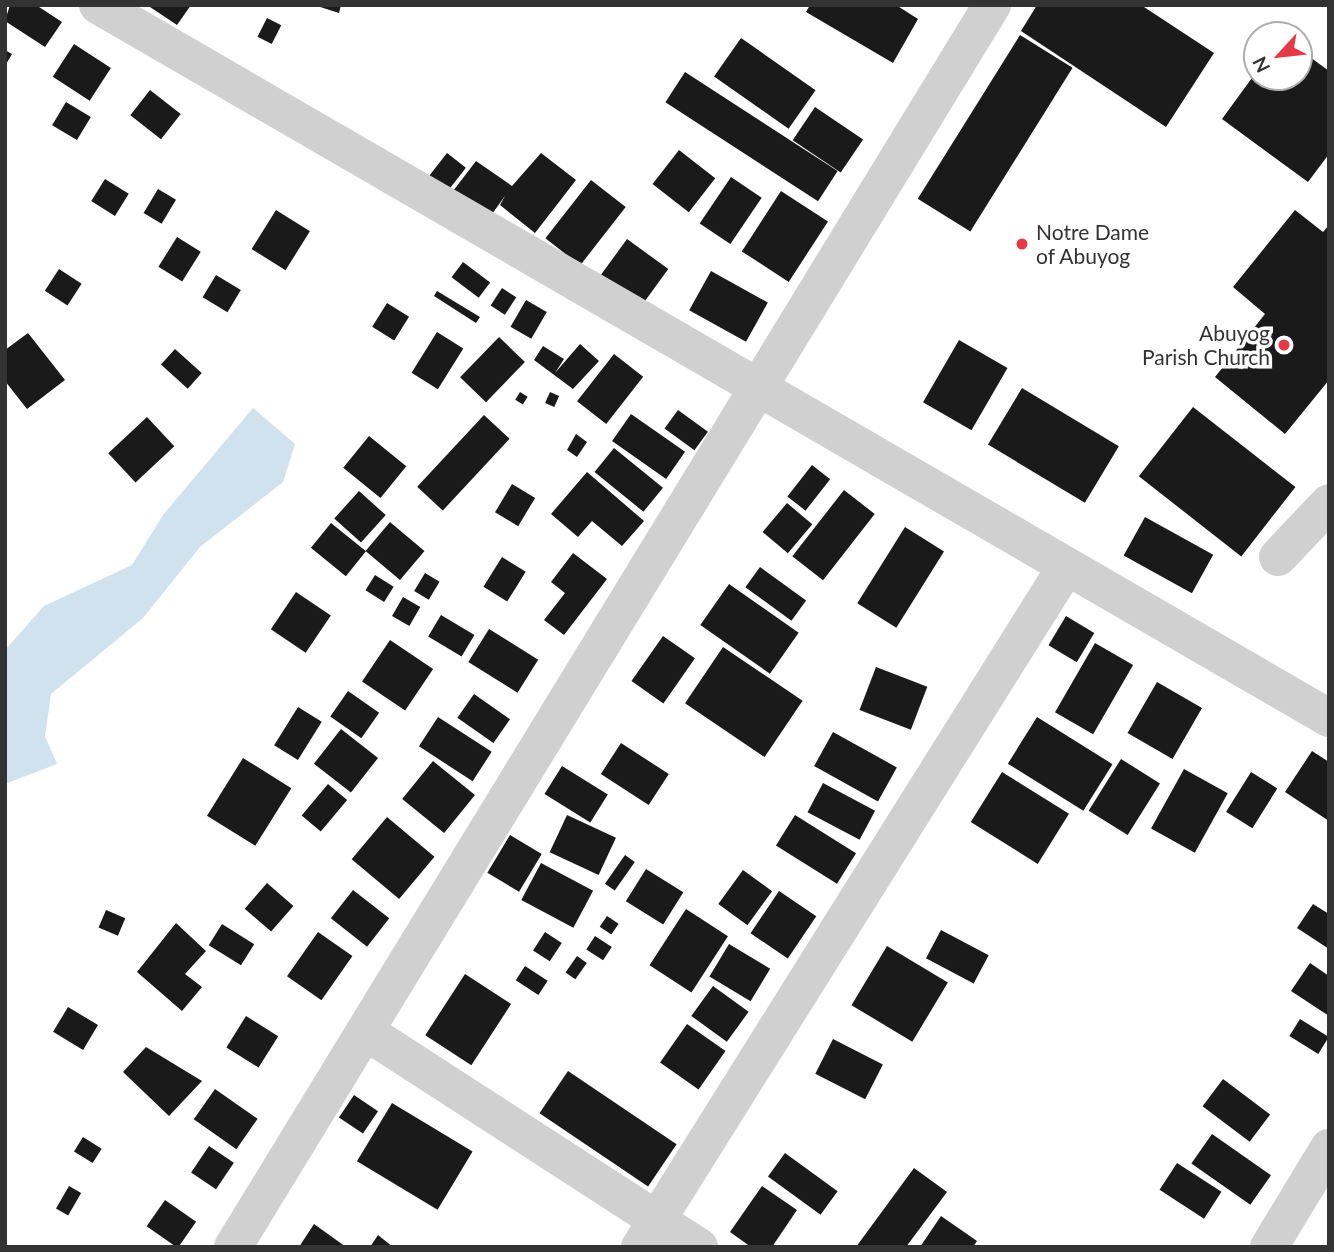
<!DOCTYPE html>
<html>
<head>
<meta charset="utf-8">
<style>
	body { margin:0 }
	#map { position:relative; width:1334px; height:1252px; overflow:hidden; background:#fff; font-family:Lato,sans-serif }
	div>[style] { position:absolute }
	.water>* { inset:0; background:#cfe2ee }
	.building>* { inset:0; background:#1a1a1a; transform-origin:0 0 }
	.minor>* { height:38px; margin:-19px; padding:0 19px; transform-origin:19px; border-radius:19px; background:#d0d0d0 }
	.dots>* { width:19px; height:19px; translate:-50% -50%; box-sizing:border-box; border:4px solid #fff; border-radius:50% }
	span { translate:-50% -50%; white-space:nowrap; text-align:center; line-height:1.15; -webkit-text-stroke:7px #fff; paint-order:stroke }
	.poi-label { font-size:21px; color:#333 }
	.left { translate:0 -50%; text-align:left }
	.right { translate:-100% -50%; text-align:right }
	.frame { position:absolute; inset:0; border:7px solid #333; pointer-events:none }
	.north { position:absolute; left:1243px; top:21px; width:70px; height:70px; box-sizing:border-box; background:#fff; border:2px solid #adadad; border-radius:50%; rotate:243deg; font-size:19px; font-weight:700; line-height:28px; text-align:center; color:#333 }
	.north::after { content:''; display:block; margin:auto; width:24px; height:32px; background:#e63946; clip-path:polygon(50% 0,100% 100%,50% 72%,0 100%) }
</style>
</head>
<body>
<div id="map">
	<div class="water">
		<i style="clip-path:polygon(253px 408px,295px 444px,283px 482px,200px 547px,143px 618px,51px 694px,45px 736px,57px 764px,5px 784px,5px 650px,44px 606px,132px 565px,163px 515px)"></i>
	</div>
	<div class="building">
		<i style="clip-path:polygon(10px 5px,36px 5px,62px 22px,45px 47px,5px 21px)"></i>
		<i style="clip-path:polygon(147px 5px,191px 5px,177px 25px)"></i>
		<i style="clip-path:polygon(314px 5px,341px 5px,339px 13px)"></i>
		<i style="clip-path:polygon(810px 5px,896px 5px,918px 19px,893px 63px,806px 12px)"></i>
		<i style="clip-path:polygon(1037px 5px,1141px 5px,1214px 53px,1166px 127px,1021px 31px)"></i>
		<i style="left:267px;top:18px;width:16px;height:21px;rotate:27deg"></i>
		<i style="left:1020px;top:35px;width:62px;height:193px;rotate:32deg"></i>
		<i style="left:741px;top:38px;width:91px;height:47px;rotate:35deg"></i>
		<i style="left:74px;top:44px;width:44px;height:39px;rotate:33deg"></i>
		<i style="clip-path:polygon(1299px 49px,1329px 71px,1329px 154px,1308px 182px,1222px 119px,1257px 71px,1257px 77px,1299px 77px)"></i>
		<i style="clip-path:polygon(5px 50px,12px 54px,5px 66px)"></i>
		<i style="left:685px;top:72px;width:182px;height:36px;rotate:33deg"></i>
		<i style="left:150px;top:90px;width:39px;height:32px;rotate:38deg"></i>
		<i style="left:66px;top:102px;width:29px;height:27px;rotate:31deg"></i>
		<i style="left:815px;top:107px;width:58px;height:40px;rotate:34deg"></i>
		<i style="left:679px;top:150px;width:46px;height:43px;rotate:38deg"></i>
		<i style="left:447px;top:153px;width:24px;height:38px;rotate:38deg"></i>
		<i style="clip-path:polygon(541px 153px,576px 180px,535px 233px,500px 205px,505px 196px,487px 221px,450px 195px,476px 161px,512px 186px)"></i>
		<i style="left:731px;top:177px;width:37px;height:56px;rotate:34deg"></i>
		<i style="left:105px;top:179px;width:28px;height:26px;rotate:32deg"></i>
		<i style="left:591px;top:180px;width:44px;height:74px;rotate:38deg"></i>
		<i style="left:158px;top:189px;width:21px;height:28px;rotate:31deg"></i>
		<i style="left:781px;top:191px;width:56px;height:72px;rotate:33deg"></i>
		<i style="left:276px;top:210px;width:40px;height:46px;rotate:32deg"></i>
		<i style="clip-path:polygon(1295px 210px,1323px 232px,1329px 225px,1329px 380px,1285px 434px,1215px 377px,1265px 314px,1233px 287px)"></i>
		<i style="left:177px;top:237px;width:28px;height:35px;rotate:32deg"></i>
		<i style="left:627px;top:239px;width:51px;height:51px;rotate:36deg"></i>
		<i style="left:463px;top:262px;width:34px;height:19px;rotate:37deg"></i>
		<i style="left:59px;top:269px;width:27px;height:26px;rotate:33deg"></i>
		<i style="left:711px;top:271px;width:65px;height:45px;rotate:29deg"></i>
		<i style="left:216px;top:275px;width:29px;height:26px;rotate:31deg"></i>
		<i style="left:502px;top:288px;width:17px;height:21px;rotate:33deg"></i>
		<i style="clip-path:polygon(437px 291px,480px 317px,476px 323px,434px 296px)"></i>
		<i style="left:526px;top:300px;width:24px;height:31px;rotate:30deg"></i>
		<i style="left:387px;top:303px;width:26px;height:28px;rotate:32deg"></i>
		<i style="left:437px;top:332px;width:31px;height:48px;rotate:32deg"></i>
		<i style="clip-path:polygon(28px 333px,65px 380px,27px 409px,5px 381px,5px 350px)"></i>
		<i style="left:499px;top:337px;width:36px;height:56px;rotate:44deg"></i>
		<i style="left:959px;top:340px;width:56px;height:72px;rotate:30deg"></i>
		<i style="clip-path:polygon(580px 344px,599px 361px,573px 389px,534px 360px,543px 346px,564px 359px,555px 373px)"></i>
		<i style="left:175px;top:349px;width:36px;height:21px;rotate:42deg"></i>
		<i style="left:614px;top:354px;width:37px;height:60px;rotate:38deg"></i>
		<i style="left:1022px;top:388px;width:113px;height:66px;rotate:31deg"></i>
		<i style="left:520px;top:392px;width:9px;height:9px;rotate:32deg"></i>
		<i style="left:550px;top:392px;width:10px;height:12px;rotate:24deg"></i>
		<i style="left:1193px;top:407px;width:130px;height:88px;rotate:38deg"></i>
		<i style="left:678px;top:410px;width:37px;height:23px;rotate:36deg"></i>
		<i style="left:631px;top:414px;width:66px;height:33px;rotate:35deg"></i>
		<i style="left:484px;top:415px;width:35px;height:98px;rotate:43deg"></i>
		<i style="left:147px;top:417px;width:40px;height:53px;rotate:47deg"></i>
		<i style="clip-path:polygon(576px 434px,587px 442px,577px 457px,567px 450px)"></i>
		<i style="left:369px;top:436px;width:48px;height:41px;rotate:39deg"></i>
		<i style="left:614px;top:448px;width:63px;height:31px;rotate:39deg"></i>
		<i style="left:812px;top:465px;width:23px;height:40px;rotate:38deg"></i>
		<i style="clip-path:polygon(587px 472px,644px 521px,622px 546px,592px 521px,578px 537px,551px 514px)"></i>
		<i style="left:512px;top:484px;width:27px;height:33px;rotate:31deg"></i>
		<i style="left:844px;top:490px;width:39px;height:84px;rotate:38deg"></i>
		<i style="left:359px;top:491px;width:36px;height:37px;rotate:42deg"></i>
		<i style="left:787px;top:503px;width:33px;height:38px;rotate:40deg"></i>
		<i style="left:1145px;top:517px;width:78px;height:44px;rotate:29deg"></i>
		<i style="left:390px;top:522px;width:45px;height:38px;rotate:40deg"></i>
		<i style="left:331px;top:523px;width:45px;height:32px;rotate:39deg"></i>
		<i style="left:905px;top:527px;width:46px;height:90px;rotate:32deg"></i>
		<i style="clip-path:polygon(573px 553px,607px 579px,564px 635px,544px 620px,565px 593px,551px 582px)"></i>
		<i style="left:502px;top:557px;width:28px;height:35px;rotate:32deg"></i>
		<i style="left:760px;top:567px;width:57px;height:25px;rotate:36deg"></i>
		<i style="left:425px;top:573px;width:17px;height:21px;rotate:31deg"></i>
		<i style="left:375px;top:575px;width:22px;height:18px;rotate:32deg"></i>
		<i style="left:729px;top:584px;width:85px;height:50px;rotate:35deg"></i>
		<i style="left:296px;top:592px;width:42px;height:45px;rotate:34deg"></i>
		<i style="left:403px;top:597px;width:20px;height:22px;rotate:30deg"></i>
		<i style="left:441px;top:615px;width:39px;height:25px;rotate:31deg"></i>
		<i style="left:1066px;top:616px;width:33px;height:34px;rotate:31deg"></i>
		<i style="left:489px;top:629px;width:58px;height:39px;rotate:32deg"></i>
		<i style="left:663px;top:636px;width:39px;height:55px;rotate:35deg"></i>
		<i style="left:390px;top:640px;width:52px;height:50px;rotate:34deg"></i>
		<i style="left:1095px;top:643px;width:44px;height:80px;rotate:30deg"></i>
		<i style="left:723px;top:647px;width:96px;height:68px;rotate:34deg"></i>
		<i style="left:876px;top:667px;width:55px;height:46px;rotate:21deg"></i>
		<i style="left:1157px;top:682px;width:52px;height:59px;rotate:30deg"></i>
		<i style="left:348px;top:691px;width:38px;height:31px;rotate:35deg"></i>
		<i style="left:474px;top:694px;width:44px;height:29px;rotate:35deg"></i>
		<i style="left:298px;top:707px;width:28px;height:45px;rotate:32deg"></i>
		<i style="left:438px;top:717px;width:64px;height:35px;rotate:33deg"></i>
		<i style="left:1037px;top:717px;width:89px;height:55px;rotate:32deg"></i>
		<i style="left:341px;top:729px;width:47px;height:44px;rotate:38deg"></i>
		<i style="left:833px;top:732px;width:73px;height:39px;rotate:29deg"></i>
		<i style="left:621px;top:743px;width:57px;height:37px;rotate:33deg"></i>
		<i style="clip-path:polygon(1312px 751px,1329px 762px,1329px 821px,1285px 792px)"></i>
		<i style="left:243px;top:758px;width:57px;height:68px;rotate:32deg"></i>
		<i style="left:1121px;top:759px;width:46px;height:61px;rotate:32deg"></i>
		<i style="left:433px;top:761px;width:54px;height:49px;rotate:39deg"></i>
		<i style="left:562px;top:766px;width:54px;height:33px;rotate:32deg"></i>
		<i style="left:1184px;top:769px;width:50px;height:68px;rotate:29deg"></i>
		<i style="left:1002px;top:772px;width:79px;height:59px;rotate:32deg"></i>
		<i style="left:1251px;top:772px;width:31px;height:47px;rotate:32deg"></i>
		<i style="left:823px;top:783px;width:59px;height:33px;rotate:28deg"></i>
		<i style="left:328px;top:784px;width:25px;height:41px;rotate:40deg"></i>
		<i style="left:567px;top:815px;width:54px;height:41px;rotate:25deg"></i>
		<i style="left:795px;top:815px;width:72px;height:36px;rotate:32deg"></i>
		<i style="left:387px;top:817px;width:62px;height:55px;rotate:40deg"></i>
		<i style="left:510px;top:835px;width:37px;height:44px;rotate:31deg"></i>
		<i style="left:625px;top:855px;width:12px;height:35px;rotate:35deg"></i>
		<i style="left:541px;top:863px;width:59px;height:42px;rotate:28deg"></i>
		<i style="left:646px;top:869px;width:44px;height:38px;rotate:32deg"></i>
		<i style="left:743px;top:870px;width:36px;height:42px;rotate:36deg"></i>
		<i style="left:267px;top:883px;width:35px;height:34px;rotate:41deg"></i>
		<i style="left:353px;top:890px;width:46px;height:36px;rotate:38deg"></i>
		<i style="left:779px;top:891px;width:45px;height:51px;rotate:34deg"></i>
		<i style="clip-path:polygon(1313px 904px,1329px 914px,1329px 949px,1297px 928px)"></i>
		<i style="left:686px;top:909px;width:50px;height:67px;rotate:33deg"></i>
		<i style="left:106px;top:910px;width:21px;height:19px;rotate:23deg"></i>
		<i style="left:607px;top:916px;width:14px;height:13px;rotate:34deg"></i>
		<i style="clip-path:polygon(176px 923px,206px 951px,185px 974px,202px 987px,182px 1011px,137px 972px)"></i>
		<i style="left:222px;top:924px;width:38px;height:25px;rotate:32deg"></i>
		<i style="left:941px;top:930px;width:54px;height:32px;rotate:28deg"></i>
		<i style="left:318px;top:932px;width:42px;height:54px;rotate:35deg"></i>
		<i style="left:545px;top:932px;width:20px;height:22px;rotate:33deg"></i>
		<i style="left:595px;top:936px;width:20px;height:16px;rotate:33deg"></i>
		<i style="left:729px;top:944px;width:48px;height:38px;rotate:31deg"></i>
		<i style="left:887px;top:946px;width:71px;height:69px;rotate:31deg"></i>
		<i style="left:577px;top:956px;width:12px;height:20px;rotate:35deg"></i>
		<i style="clip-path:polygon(1310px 963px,1329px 976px,1329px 1016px,1291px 991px)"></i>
		<i style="left:525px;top:966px;width:27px;height:17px;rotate:33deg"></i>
		<i style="left:465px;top:974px;width:55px;height:73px;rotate:33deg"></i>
		<i style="left:713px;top:986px;width:44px;height:37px;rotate:36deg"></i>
		<i style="left:68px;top:1007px;width:35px;height:29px;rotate:31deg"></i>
		<i style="left:246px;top:1016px;width:38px;height:37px;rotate:32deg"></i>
		<i style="left:1300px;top:1019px;width:34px;height:20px;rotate:32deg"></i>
		<i style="left:687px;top:1024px;width:47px;height:47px;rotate:35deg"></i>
		<i style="left:833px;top:1039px;width:56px;height:39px;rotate:27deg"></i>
		<i style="clip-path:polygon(146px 1047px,202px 1081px,169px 1116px,123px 1072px)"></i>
		<i style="left:568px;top:1071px;width:131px;height:51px;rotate:34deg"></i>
		<i style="left:1223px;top:1079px;width:59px;height:34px;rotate:37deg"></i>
		<i style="left:215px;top:1089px;width:52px;height:37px;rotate:35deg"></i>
		<i style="left:354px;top:1095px;width:29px;height:27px;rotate:34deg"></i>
		<i style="left:392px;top:1103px;width:94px;height:68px;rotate:31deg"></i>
		<i style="left:1212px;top:1134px;width:72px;height:36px;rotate:35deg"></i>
		<i style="left:83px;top:1137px;width:22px;height:17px;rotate:32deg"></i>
		<i style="left:209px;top:1146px;width:30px;height:32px;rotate:34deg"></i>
		<i style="left:785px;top:1153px;width:65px;height:29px;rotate:36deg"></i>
		<i style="left:1177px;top:1163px;width:53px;height:32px;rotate:33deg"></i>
		<i style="clip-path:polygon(914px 1168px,947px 1192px,906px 1247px,856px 1247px)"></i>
		<i style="left:69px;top:1186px;width:14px;height:26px;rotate:30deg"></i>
		<i style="clip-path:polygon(762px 1186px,797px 1210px,772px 1247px,751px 1247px,730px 1232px)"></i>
		<i style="left:165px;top:1200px;width:38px;height:32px;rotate:35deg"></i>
		<i style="clip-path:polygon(941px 1216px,977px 1241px,973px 1247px,920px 1247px)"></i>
		<i style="clip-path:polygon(314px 1224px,346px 1247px,299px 1247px)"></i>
		<i style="clip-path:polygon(378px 1235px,393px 1247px,370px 1247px)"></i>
	</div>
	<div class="minor">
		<i style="left:98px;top:5px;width:1423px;rotate:30.08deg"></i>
		<i style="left:1278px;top:557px;width:74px;rotate:-46.6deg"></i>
		<i style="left:365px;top:1031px;width:398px;rotate:32.9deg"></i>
		<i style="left:233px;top:1247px;width:1456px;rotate:-58.57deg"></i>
		<i style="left:640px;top:1247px;width:799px;rotate:-57.94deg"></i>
		<i style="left:1269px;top:1247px;width:116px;rotate:-58.8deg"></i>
	</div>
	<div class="dots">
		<i style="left:1022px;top:244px;background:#e63946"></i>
		<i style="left:1284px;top:345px;background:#e63946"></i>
	</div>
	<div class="poi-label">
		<span class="left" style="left:1036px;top:244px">Notre Dame<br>of Abuyog</span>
		<span class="right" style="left:1270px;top:345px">Abuyog<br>Parish Church</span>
	</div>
	<div class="frame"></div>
	<div class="north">N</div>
</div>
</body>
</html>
